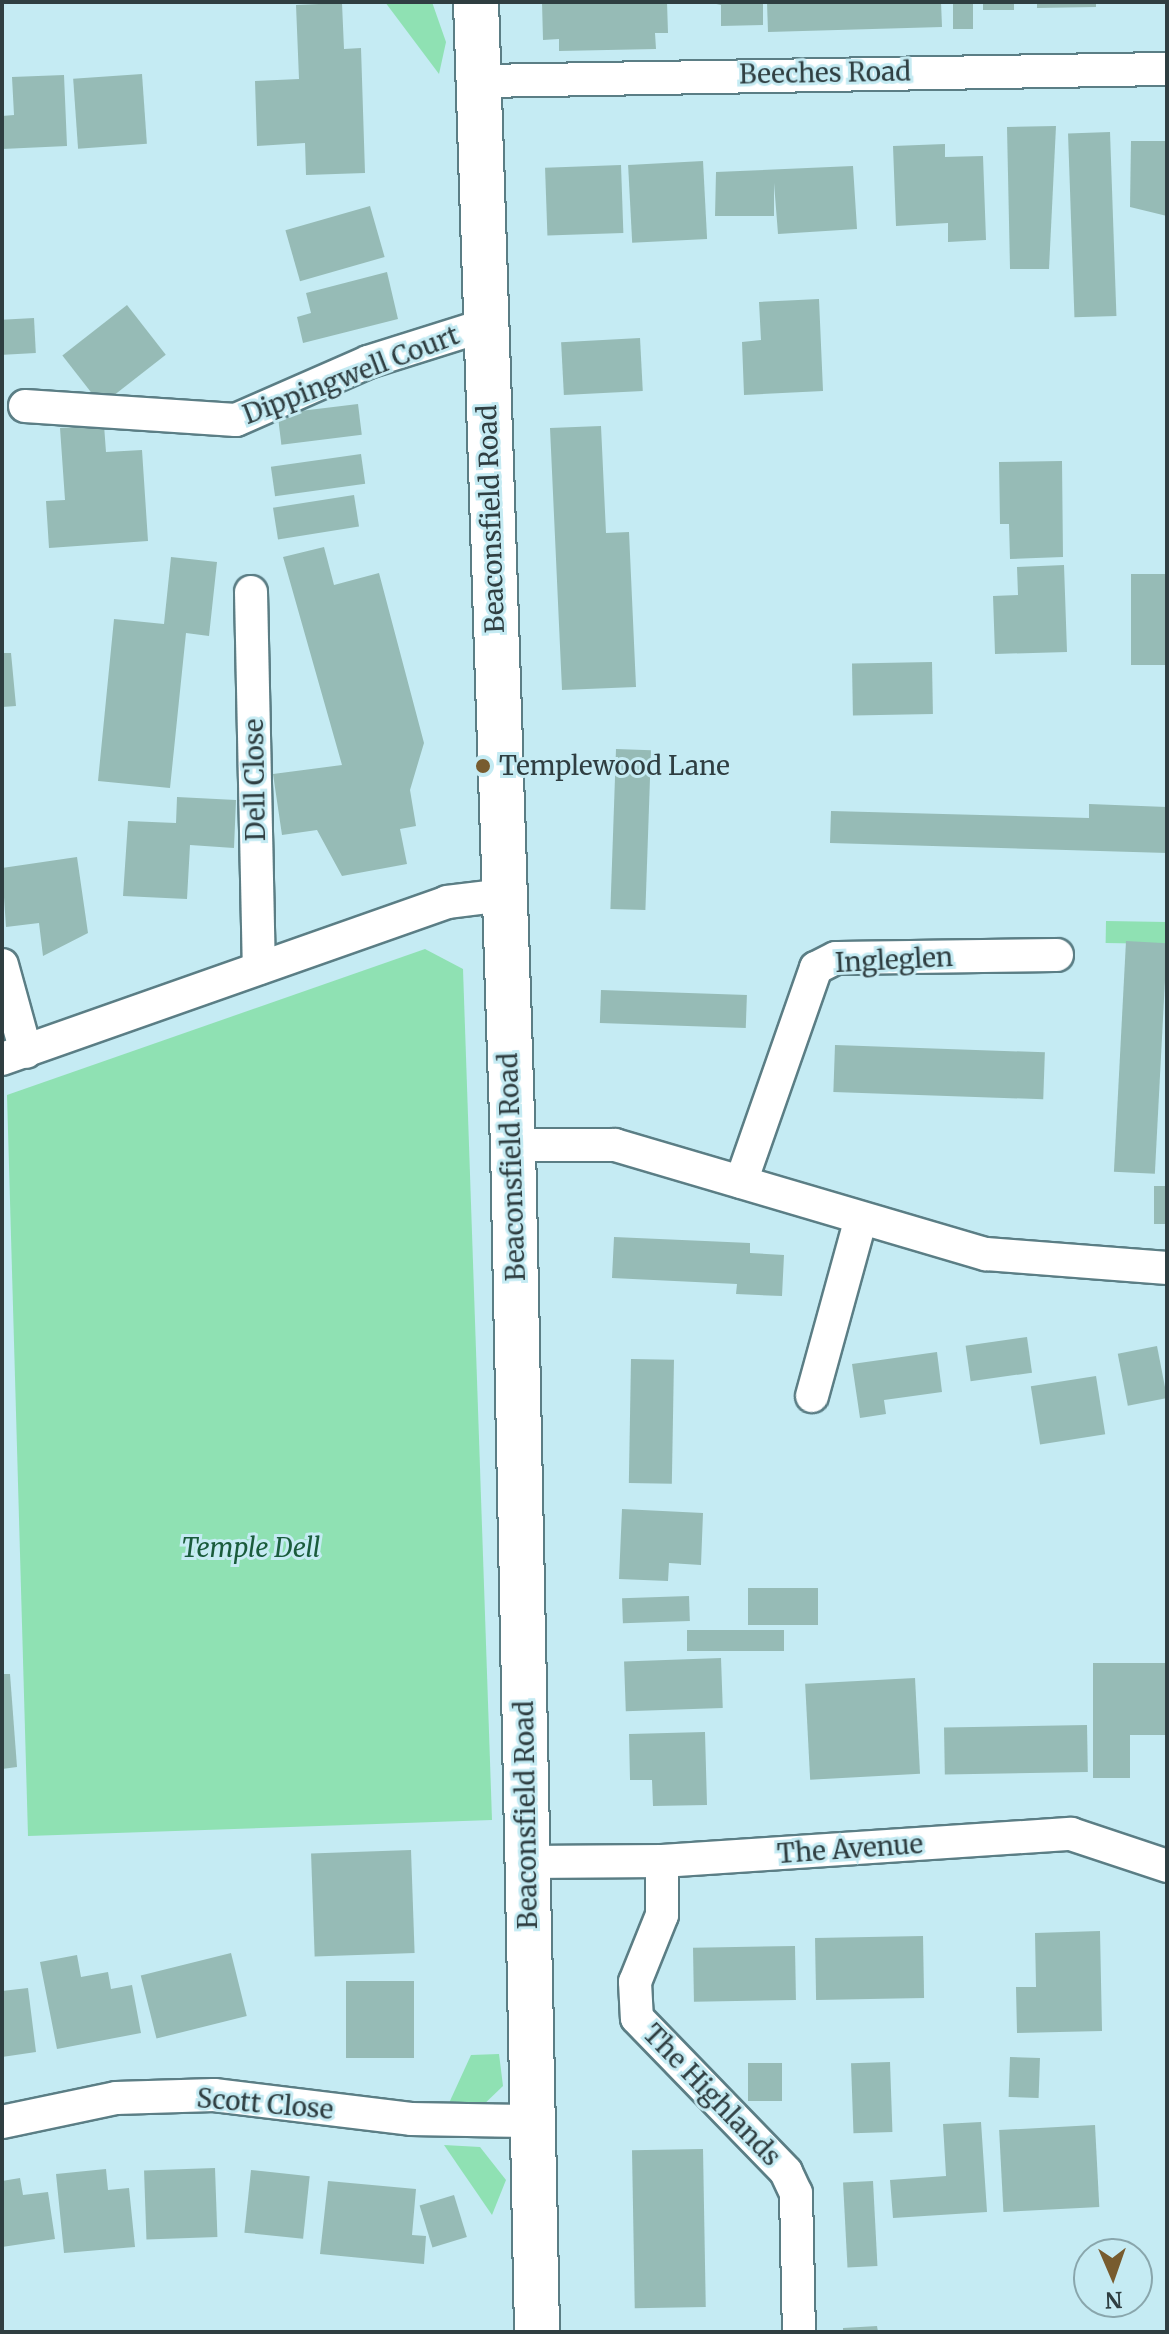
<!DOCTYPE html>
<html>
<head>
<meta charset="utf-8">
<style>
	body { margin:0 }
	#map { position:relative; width:1169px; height:2334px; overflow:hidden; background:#c5ebf3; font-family:Merriweather,serif }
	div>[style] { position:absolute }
	.green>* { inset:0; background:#8fe1b3; transform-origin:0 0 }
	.building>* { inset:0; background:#96bbb6; transform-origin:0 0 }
	.roads { filter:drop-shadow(2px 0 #5b7e85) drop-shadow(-2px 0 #5b7e85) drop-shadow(0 2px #5b7e85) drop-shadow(0 -2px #5b7e85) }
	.street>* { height:32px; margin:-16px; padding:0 16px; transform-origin:16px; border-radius:16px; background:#fff }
	.primary>* { height:44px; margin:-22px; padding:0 22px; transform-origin:22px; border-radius:22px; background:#fff }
	.dots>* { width:22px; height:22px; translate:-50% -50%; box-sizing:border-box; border:4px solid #c5ebf3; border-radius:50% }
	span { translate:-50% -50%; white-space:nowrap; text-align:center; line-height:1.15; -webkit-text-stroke:6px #c5ebf3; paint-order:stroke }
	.street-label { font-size:26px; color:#2f3e41 }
	.poi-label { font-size:26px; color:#2f3e41 }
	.left { translate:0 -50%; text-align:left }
	.park-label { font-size:26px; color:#1a5c3c; font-style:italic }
	.frame { position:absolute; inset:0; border:4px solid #2f3e41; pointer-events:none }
	.north { position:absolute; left:1073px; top:2238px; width:80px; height:80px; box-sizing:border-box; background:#c5ebf3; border:2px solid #89a6ac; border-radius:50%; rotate:178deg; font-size:22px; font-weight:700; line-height:32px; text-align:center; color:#2f3e41 }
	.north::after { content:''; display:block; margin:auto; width:28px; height:36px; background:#785c2f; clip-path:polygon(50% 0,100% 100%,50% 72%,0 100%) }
</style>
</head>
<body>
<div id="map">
	<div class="green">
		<i style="clip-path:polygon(385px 2px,432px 2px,446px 42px,439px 74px)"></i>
		<i style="left:1106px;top:921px;width:61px;height:22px;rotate:1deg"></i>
		<i style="clip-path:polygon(425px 949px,463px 969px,492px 1820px,28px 1836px,7px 1095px)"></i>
		<i style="clip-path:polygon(499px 2054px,503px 2086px,478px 2110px,444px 2114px,471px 2055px)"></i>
		<i style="clip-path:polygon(444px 2145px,480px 2147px,506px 2180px,492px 2215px)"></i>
	</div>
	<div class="building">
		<i style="clip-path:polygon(542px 2px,667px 2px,668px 33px,655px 33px,656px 49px,559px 51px,559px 39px,543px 40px)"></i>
		<i style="clip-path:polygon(707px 2px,763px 2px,763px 25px,721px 26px,721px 5px)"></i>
		<i style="clip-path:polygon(767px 2px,941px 2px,942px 27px,768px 32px)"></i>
		<i style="left:953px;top:2px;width:20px;height:27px"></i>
		<i style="left:983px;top:2px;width:31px;height:8px"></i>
		<i style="clip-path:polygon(1037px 2px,1096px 2px,1096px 7px,1037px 8px)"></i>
		<i style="clip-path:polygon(342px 3px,344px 49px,361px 48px,365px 173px,306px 175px,305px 143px,257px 146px,255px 81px,299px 79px,296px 5px)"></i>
		<i style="left:142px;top:74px;width:70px;height:69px;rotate:86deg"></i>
		<i style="clip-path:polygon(64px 75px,67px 146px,2px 149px,2px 116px,14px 115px,12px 77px)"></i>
		<i style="clip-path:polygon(1056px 126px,1049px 269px,1010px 269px,1007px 127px)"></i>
		<i style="left:1110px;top:132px;width:184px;height:42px;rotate:88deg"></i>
		<i style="clip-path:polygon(1131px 141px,1167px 141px,1167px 216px,1130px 207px)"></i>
		<i style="clip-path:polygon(945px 144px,945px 157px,983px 156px,986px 240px,948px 242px,948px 223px,896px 226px,893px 146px)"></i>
		<i style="left:703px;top:161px;width:78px;height:75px;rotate:87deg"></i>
		<i style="left:621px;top:165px;width:68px;height:76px;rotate:88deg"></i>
		<i style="clip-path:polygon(853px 166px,857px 229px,778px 234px,774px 183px,774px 216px,715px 216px,716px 172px)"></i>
		<i style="left:370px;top:206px;width:53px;height:88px;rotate:74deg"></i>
		<i style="clip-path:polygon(387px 272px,398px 319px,303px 343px,297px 317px,311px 313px,306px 293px)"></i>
		<i style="clip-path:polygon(819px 299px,823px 391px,744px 395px,742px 342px,761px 340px,759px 302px)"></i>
		<i style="left:127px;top:305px;width:63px;height:82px;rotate:52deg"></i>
		<i style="left:34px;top:318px;width:35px;height:32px;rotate:87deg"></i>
		<i style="left:640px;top:338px;width:53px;height:79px;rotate:87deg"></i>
		<i style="left:358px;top:404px;width:31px;height:81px;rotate:83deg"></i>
		<i style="clip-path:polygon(104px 425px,106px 452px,142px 450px,148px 541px,49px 548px,46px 501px,65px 500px,60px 428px)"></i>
		<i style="clip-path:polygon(601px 426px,606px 533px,629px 532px,636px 687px,562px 690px,550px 428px)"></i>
		<i style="left:361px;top:454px;width:30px;height:91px;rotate:82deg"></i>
		<i style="clip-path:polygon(1062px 461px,1063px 557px,1010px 559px,1009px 524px,1000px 524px,999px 462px)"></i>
		<i style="left:354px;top:495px;width:32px;height:82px;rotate:81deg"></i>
		<i style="clip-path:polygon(324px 547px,334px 585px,379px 573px,424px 743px,410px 790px,416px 826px,400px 829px,407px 864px,342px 876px,317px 830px,282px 835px,273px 774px,342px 765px,283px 557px)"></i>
		<i style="clip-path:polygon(171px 557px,217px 562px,209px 636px,186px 633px,170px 788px,98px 781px,114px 619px,164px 624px)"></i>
		<i style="clip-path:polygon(1064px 565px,1067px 652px,995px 654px,993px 596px,1018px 595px,1017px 567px)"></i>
		<i style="left:1167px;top:574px;width:91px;height:36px;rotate:90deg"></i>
		<i style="clip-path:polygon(2px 653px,11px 653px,16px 706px,2px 707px)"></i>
		<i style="left:932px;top:662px;width:52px;height:80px;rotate:89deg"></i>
		<i style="left:616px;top:749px;width:35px;height:160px;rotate:2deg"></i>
		<i style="clip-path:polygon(177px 797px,236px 800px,234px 848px,190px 845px,187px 899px,123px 896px,128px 821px,176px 823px)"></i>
		<i style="clip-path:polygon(1089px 804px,1167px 807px,1167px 853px,830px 843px,831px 811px,1089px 818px)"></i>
		<i style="clip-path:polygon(77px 857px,88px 933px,43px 956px,39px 923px,6px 927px,2px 868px)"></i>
		<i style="left:1126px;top:941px;width:41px;height:231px;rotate:3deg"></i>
		<i style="left:601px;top:990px;width:146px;height:33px;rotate:2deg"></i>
		<i style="left:835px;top:1045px;width:210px;height:47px;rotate:2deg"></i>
		<i style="left:1154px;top:1186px;width:13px;height:38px"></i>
		<i style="clip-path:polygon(614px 1237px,750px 1243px,750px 1253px,784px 1255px,782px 1296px,736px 1294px,737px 1284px,612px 1278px)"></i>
		<i style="left:1027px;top:1337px;width:36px;height:62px;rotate:82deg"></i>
		<i style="left:1157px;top:1346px;width:53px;height:40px;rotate:79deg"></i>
		<i style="clip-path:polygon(937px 1352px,942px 1392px,884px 1400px,886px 1414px,860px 1418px,852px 1364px)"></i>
		<i style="left:631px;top:1359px;width:43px;height:124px;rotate:1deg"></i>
		<i style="left:1096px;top:1376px;width:59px;height:66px;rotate:81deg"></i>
		<i style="clip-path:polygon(622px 1509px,703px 1513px,701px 1565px,669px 1563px,668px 1581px,619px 1579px)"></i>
		<i style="left:818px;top:1588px;width:37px;height:70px;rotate:90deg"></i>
		<i style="left:689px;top:1596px;width:25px;height:67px;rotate:88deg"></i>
		<i style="left:784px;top:1630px;width:21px;height:97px;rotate:90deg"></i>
		<i style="left:721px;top:1658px;width:50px;height:97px;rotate:88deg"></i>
		<i style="clip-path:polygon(1093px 1663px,1167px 1663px,1167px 1735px,1130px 1735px,1130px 1778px,1093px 1778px)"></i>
		<i style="clip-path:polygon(2px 1674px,10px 1674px,17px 1767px,2px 1769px)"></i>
		<i style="left:915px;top:1678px;width:96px;height:110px;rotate:87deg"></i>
		<i style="left:1087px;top:1725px;width:47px;height:143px;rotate:89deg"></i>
		<i style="clip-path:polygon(705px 1732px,707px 1805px,653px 1806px,652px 1780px,630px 1780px,629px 1734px)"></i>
		<i style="left:411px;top:1850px;width:103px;height:100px;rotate:88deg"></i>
		<i style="clip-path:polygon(1100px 1931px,1102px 2031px,1017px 2033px,1016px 1987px,1036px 1987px,1035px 1933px)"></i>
		<i style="left:923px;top:1936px;width:62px;height:108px;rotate:89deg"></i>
		<i style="left:795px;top:1946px;width:54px;height:102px;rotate:89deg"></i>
		<i style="left:231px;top:1953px;width:65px;height:93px;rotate:76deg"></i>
		<i style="clip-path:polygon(77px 1955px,81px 1977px,108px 1972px,111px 1989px,132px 1985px,141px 2033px,57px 2049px,40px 1962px)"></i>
		<i style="left:414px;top:1981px;width:77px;height:68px;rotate:90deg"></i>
		<i style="clip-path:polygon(28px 1988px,36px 2052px,2px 2057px,2px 1991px)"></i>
		<i style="left:1010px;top:2057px;width:30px;height:40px;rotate:2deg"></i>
		<i style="left:890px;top:2062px;width:70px;height:39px;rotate:88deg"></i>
		<i style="left:748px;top:2063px;width:34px;height:38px"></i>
		<i style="clip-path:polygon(981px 2122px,987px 2212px,893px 2218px,890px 2180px,946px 2176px,943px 2124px)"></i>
		<i style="left:1095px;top:2125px;width:82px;height:96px;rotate:87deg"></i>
		<i style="left:703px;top:2149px;width:158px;height:71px;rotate:89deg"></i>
		<i style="left:215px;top:2168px;width:69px;height:71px;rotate:88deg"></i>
		<i style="clip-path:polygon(106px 2169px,108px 2190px,129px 2188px,135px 2247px,64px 2253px,56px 2174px)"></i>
		<i style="left:251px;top:2170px;width:59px;height:63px;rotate:6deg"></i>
		<i style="clip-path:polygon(20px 2178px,23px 2195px,48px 2192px,55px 2239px,2px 2247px,2px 2181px)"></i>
		<i style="clip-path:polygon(328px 2181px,416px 2189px,412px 2235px,426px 2236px,424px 2264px,320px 2254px)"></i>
		<i style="left:873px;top:2181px;width:85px;height:30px;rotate:87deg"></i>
		<i style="left:454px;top:2195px;width:44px;height:36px;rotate:73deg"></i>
		<i style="clip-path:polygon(877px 2326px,878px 2332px,843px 2332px,843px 2328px)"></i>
	</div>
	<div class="roads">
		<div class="street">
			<i style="left:483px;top:81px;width:684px;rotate:-1.01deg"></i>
			<i style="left:25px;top:406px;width:211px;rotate:3.8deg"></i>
			<i style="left:236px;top:420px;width:144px;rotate:-23.7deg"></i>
			<i style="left:368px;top:362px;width:123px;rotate:-17.5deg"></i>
			<i style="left:251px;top:592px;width:376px;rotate:88.8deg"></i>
			<i style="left:2px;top:965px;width:90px;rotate:74.6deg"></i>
			<i style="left:2px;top:1059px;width:472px;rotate:-19.4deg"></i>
			<i style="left:447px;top:902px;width:56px;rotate:-7.1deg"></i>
			<i style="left:513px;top:1145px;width:102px"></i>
			<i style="left:615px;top:1145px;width:387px;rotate:16.4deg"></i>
			<i style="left:986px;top:1254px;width:182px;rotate:4.4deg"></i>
			<i style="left:741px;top:1182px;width:227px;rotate:-70.7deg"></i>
			<i style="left:816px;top:968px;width:22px;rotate:-27deg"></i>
			<i style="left:836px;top:958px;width:221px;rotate:-0.8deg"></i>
			<i style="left:812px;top:1396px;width:180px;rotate:-74.6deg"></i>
			<i style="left:662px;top:1861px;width:54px;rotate:90deg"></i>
			<i style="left:662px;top:1915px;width:72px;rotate:111.9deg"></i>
			<i style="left:635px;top:1982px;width:36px;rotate:87deg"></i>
			<i style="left:637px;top:2018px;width:214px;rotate:45.9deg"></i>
			<i style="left:786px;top:2172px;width:23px;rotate:65deg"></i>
			<i style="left:796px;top:2193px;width:139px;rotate:88.8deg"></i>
			<i style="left:527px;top:1862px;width:135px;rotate:-0.4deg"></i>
			<i style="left:662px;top:1861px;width:410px;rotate:-3.8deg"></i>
			<i style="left:1071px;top:1834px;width:101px;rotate:18.4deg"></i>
			<i style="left:2px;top:2122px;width:116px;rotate:-11.9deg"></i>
			<i style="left:116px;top:2098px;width:98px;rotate:-1.8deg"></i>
			<i style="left:214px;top:2095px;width:198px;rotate:6.9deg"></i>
			<i style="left:411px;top:2119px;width:118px;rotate:1deg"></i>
		</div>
		<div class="primary">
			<i style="left:476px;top:2px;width:1144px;rotate:88.15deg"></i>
			<i style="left:513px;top:1145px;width:1187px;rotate:88.84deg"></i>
		</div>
	</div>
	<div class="dots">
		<i style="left:483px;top:766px;background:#785c2f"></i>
	</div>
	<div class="street-label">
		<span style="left:825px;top:73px;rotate:-1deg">Beeches Road</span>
		<span style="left:351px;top:375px;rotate:-21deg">Dippingwell Court</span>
		<span style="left:491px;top:519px;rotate:-92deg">Beaconsfield Road</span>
		<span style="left:255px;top:780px;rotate:-91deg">Dell Close</span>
		<span style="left:894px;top:960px;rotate:-3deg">Ingleglen</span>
		<span style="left:512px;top:1167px;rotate:-92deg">Beaconsfield Road</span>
		<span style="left:526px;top:1815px;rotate:-91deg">Beaconsfield Road</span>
		<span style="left:850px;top:1849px;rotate:-4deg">The Avenue</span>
		<span style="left:712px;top:2095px;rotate:46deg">The Highlands</span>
		<span style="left:265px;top:2104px;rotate:5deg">Scott Close</span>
	</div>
	<div class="poi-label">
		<span class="left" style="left:499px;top:766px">Templewood Lane</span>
	</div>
	<div class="park-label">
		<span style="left:251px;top:1548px">Temple Dell</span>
	</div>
	<div class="frame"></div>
	<div class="north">N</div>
</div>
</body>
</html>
